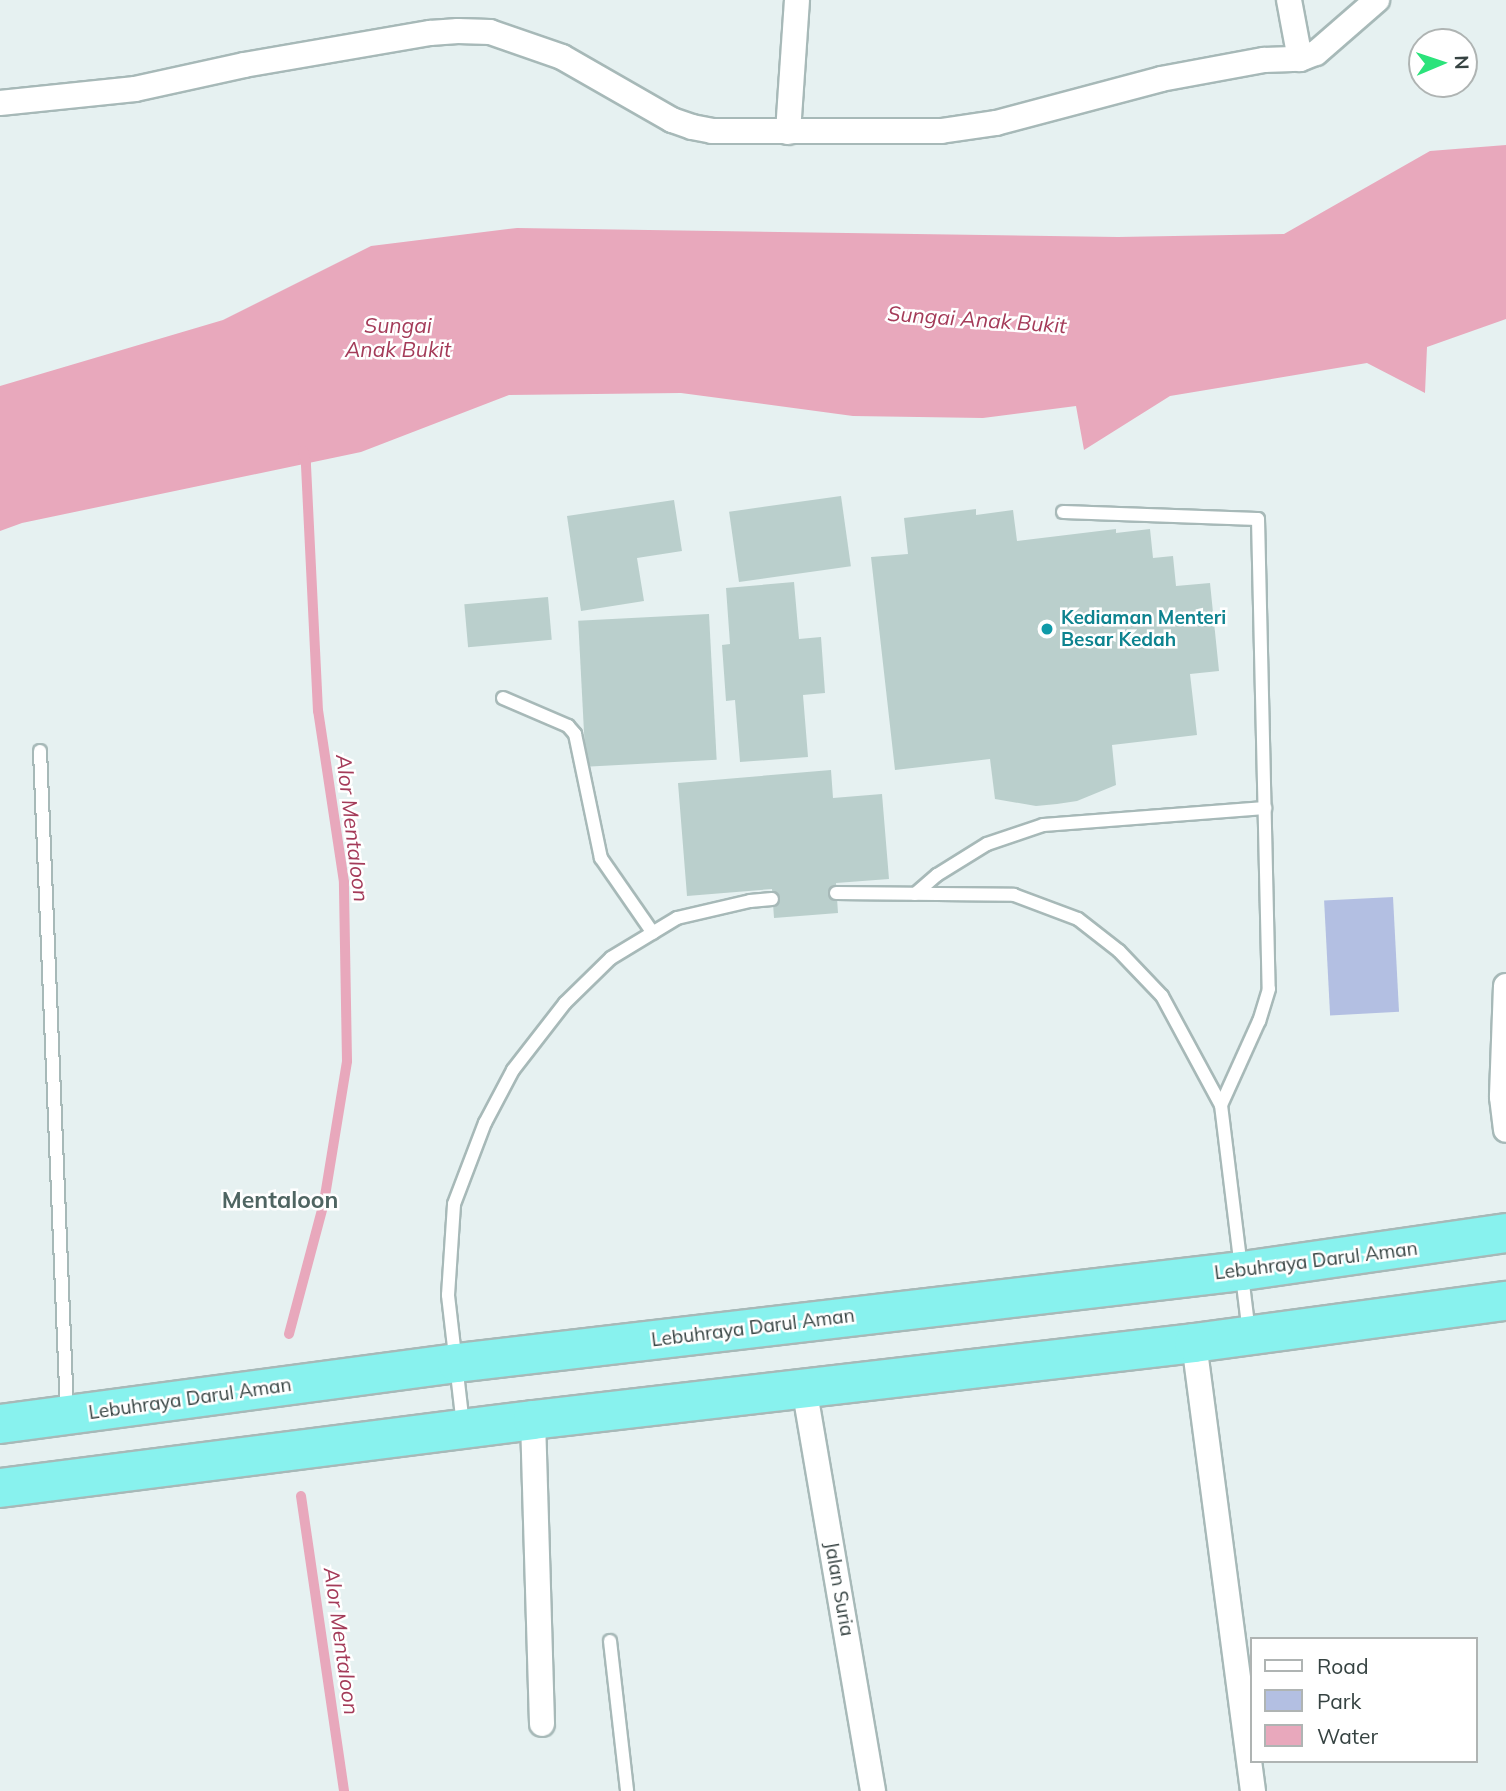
<!DOCTYPE html>
<html>
<head>
<meta charset="utf-8">
<style>
	body { margin:0 }
	#map { position:relative; width:1506px; height:1791px; overflow:hidden; background:#e6f1f1; font-family:Mulish,sans-serif }
	div>[style] { position:absolute }
	.green>* { inset:0; background:#b3bfe2; transform-origin:0 0 }
	.water>* { inset:0; background:#e8a8bc }
	.stream>* { height:10px; margin:-5px; padding:0 5px; transform-origin:5px; border-radius:5px; background:#e8a8bc }
	.building>* { inset:0; background:#bacfcc; transform-origin:0 0 }
	.roads { filter:drop-shadow(2px 0 #a7b9b8) drop-shadow(-2px 0 #a7b9b8) drop-shadow(0 2px #a7b9b8) drop-shadow(0 -2px #a7b9b8) }
	.service>* { height:12px; margin:-6px; padding:0 6px; transform-origin:6px; border-radius:6px; background:#fff }
	.minor>* { height:24px; margin:-12px; padding:0 12px; transform-origin:12px; border-radius:12px; background:#fff }
	.trunk>* { height:38px; margin:-19px; padding:0 19px; transform-origin:19px; border-radius:19px; background:#88f2ee }
	.dots>* { width:19px; height:19px; translate:-50% -50%; box-sizing:border-box; border:4px solid #fff; border-radius:50% }
	span { translate:-50% -50%; white-space:nowrap; text-align:center; line-height:1.15; -webkit-text-stroke:5px #fff; paint-order:stroke }
	.culture-label { font-size:19px; color:#0d838f; font-weight:700 }
	.left { translate:0 -50%; text-align:left }
	.street-label { font-size:19px; color:#364342 }
	.water-label { font-size:21px; color:#a43b59; font-style:italic }
	.quarter-label { font-size:23px; color:#4f6562; font-weight:700 }
	.legend { position:absolute; left:1250px; top:1637px; width:228px; height:126px; box-sizing:border-box; background:#fff; border:2px solid #afb4b3; margin:0; padding:9px 12px; list-style:none; font-size:21px; color:#364342 }
	.legend li { display:flex; align-items:center; gap:14px; height:35px }
	.legend b { width:35px; border:2px solid #afb4b3 }
	.north { position:absolute; left:1408px; top:28px; width:70px; height:70px; box-sizing:border-box; background:#fff; border:2px solid #afb4b3; border-radius:50%; rotate:88deg; font-size:19px; font-weight:700; line-height:28px; text-align:center; color:#364342 }
	.north::after { content:''; display:block; margin:auto; width:24px; height:32px; background:#2be37b; clip-path:polygon(50% 0,100% 100%,50% 72%,0 100%) }
</style>
</head>
<body>
<div id="map">
	<div class="green">
		<i style="left:1393px;top:897px;width:115px;height:69px;rotate:87deg"></i>
	</div>
	<div class="water">
		<i style="clip-path:polygon(1506px 145px,1506px 319px,1427px 347px,1425px 393px,1367px 363px,1170px 396px,1084px 450px,1076px 406px,983px 418px,853px 416px,681px 393px,509px 395px,361px 452px,22px 523px,0 531px,0 386px,223px 320px,371px 246px,517px 228px,1118px 237px,1284px 234px,1430px 151px)"></i>
	</div>
	<div class="stream">
		<i style="left:289px;top:1334px;width:137px;rotate:-75.1deg"></i>
		<i style="left:324px;top:1202px;width:143px;rotate:-80.7deg"></i>
		<i style="left:347px;top:1061px;width:179px;rotate:-91deg"></i>
		<i style="left:344px;top:882px;width:173px;rotate:-98.6deg"></i>
		<i style="left:318px;top:711px;width:249px;rotate:-92.8deg"></i>
		<i style="left:306px;top:462px;width:11px;rotate:-105deg"></i>
		<i style="left:301px;top:1496px;width:298px;rotate:81.7deg"></i>
	</div>
	<div class="building">
		<i style="left:841px;top:496px;width:71px;height:113px;rotate:82deg"></i>
		<i style="clip-path:polygon(674px 500px,682px 551px,637px 558px,644px 601px,581px 611px,567px 516px)"></i>
		<i style="clip-path:polygon(976px 509px,976px 515px,1013px 510px,1017px 541px,1116px 529px,1116px 533px,1150px 529px,1153px 558px,1173px 556px,1176px 586px,1210px 583px,1219px 671px,1190px 674px,1197px 735px,1112px 745px,1116px 785px,1077px 801px,1057px 804px,1036px 806px,995px 799px,990px 759px,895px 770px,871px 557px,908px 554px,904px 518px)"></i>
		<i style="clip-path:polygon(794px 582px,799px 639px,821px 637px,825px 693px,803px 695px,808px 757px,740px 762px,735px 700px,726px 701px,722px 645px,730px 644px,726px 588px)"></i>
		<i style="left:548px;top:597px;width:43px;height:84px;rotate:85deg"></i>
		<i style="left:709px;top:614px;width:146px;height:131px;rotate:87deg"></i>
		<i style="clip-path:polygon(831px 770px,833px 798px,882px 794px,889px 879px,836px 883px,838px 913px,774px 918px,772px 889px,687px 896px,678px 783px)"></i>
	</div>
	<div class="roads">
		<div class="service">
			<i style="left:1063px;top:512px;width:195px;rotate:2.1deg"></i>
			<i style="left:1258px;top:519px;width:470px;rotate:88.7deg"></i>
			<i style="left:1269px;top:989px;width:34px;rotate:107deg"></i>
			<i style="left:1259px;top:1021px;width:92px;rotate:114.3deg"></i>
			<i style="left:503px;top:698px;width:71px;rotate:23.3deg"></i>
			<i style="left:568px;top:726px;width:11px;rotate:49deg"></i>
			<i style="left:575px;top:734px;width:127px;rotate:78.2deg"></i>
			<i style="left:601px;top:858px;width:91px;rotate:55.3deg"></i>
			<i style="left:40px;top:751px;width:662px;rotate:87.66deg"></i>
			<i style="left:836px;top:893px;width:178px;rotate:0.6deg"></i>
			<i style="left:1014px;top:895px;width:68px;rotate:20.6deg"></i>
			<i style="left:1078px;top:919px;width:52px;rotate:38deg"></i>
			<i style="left:1119px;top:951px;width:62px;rotate:46.3deg"></i>
			<i style="left:1162px;top:996px;width:124px;rotate:61.6deg"></i>
			<i style="left:1221px;top:1105px;width:229px;rotate:83deg"></i>
			<i style="left:915px;top:894px;width:29px;rotate:-41deg"></i>
			<i style="left:937px;top:875px;width:59px;rotate:-31.8deg"></i>
			<i style="left:987px;top:844px;width:59px;rotate:-18.7deg"></i>
			<i style="left:1043px;top:825px;width:223px;rotate:-4.4deg"></i>
			<i style="left:463px;top:1425px;width:131px;rotate:-96.6deg"></i>
			<i style="left:448px;top:1295px;width:91px;rotate:-86.2deg"></i>
			<i style="left:454px;top:1204px;width:87px;rotate:-69.1deg"></i>
			<i style="left:485px;top:1123px;width:60px;rotate:-62.2deg"></i>
			<i style="left:513px;top:1070px;width:85px;rotate:-52.2deg"></i>
			<i style="left:565px;top:1003px;width:64px;rotate:-44.4deg"></i>
			<i style="left:611px;top:958px;width:77px;rotate:-31.2deg"></i>
			<i style="left:677px;top:918px;width:75px;rotate:-13.1deg"></i>
			<i style="left:750px;top:901px;width:22px;rotate:-5deg"></i>
			<i style="left:610px;top:1641px;width:151px;rotate:83.5deg"></i>
		</div>
		<div class="minor">
			<i style="left:1289px;top:0;width:60px;rotate:79.4deg"></i>
			<i style="left:0;top:103px;width:136px;rotate:-5.9deg"></i>
			<i style="left:135px;top:89px;width:112px;rotate:-12.4deg"></i>
			<i style="left:244px;top:65px;width:189px;rotate:-9.8deg"></i>
			<i style="left:430px;top:33px;width:28px;rotate:-4deg"></i>
			<i style="left:458px;top:31px;width:32px;rotate:2deg"></i>
			<i style="left:490px;top:32px;width:76px;rotate:19.1deg"></i>
			<i style="left:562px;top:57px;width:127px;rotate:29.8deg"></i>
			<i style="left:672px;top:120px;width:21px;rotate:19deg"></i>
			<i style="left:692px;top:127px;width:20px;rotate:11deg"></i>
			<i style="left:712px;top:131px;width:229px"></i>
			<i style="left:941px;top:131px;width:56px;rotate:-8.3deg"></i>
			<i style="left:996px;top:123px;width:171px;rotate:-14.9deg"></i>
			<i style="left:1161px;top:79px;width:105px;rotate:-10.5deg"></i>
			<i style="left:1264px;top:60px;width:36px;rotate:-2deg"></i>
			<i style="left:1300px;top:59px;width:17px;rotate:-21deg"></i>
			<i style="left:1316px;top:53px;width:81px;rotate:-41deg"></i>
			<i style="left:788px;top:132px;width:132px;rotate:-86.1deg"></i>
			<i style="left:1506px;top:986px;width:111px;rotate:92.1deg"></i>
			<i style="left:1502px;top:1097px;width:33px;rotate:83deg"></i>
			<i style="left:1194px;top:1343px;width:452px;rotate:82.5deg"></i>
			<i style="left:804px;top:1387px;width:410px;rotate:80.3deg"></i>
			<i style="left:533px;top:1420px;width:304px;rotate:88.3deg"></i>
		</div>
		<div class="trunk">
			<i style="left:0;top:1424px;width:461px;rotate:-7.6deg"></i>
			<i style="left:457px;top:1363px;width:791px;rotate:-6.68deg"></i>
			<i style="left:1243px;top:1271px;width:266px;rotate:-8.2deg"></i>
			<i style="left:0;top:1488px;width:537px;rotate:-7.27deg"></i>
			<i style="left:533px;top:1420px;width:665px;rotate:-6.64deg"></i>
			<i style="left:1194px;top:1343px;width:315px;rotate:-7.7deg"></i>
		</div>
	</div>
	<div class="dots">
		<i style="left:1047px;top:629px;background:#0f9aa8"></i>
	</div>
	<div class="culture-label">
		<span class="left" style="left:1061px;top:629px">Kediaman Menteri<br>Besar Kedah</span>
	</div>
	<div class="street-label">
		<span style="left:1316px;top:1261px;rotate:-7deg">Lebuhraya Darul Aman</span>
		<span style="left:753px;top:1328px;rotate:-7deg">Lebuhraya Darul Aman</span>
		<span style="left:190px;top:1399px;rotate:-8deg">Lebuhraya Darul Aman</span>
		<span style="left:839px;top:1589px;rotate:80deg">Jalan Suria</span>
	</div>
	<div class="water-label">
		<span style="left:977px;top:319px;rotate:4deg">Sungai Anak Bukit</span>
		<span style="left:398px;top:337px">Sungai<br>Anak Bukit</span>
		<span style="left:353px;top:828px;rotate:83deg">Alor Mentaloon</span>
		<span style="left:342px;top:1641px;rotate:82deg">Alor Mentaloon</span>
	</div>
	<div class="quarter-label">
		<span style="left:280px;top:1200px">Mentaloon</span>
	</div>
	<ul class="legend">
	<li><b style="height:9px;background:#fff"></b>Road</li>
	<li><b style="height:19px;background:#b3bfe2"></b>Park</li>
	<li><b style="height:19px;background:#e8a8bc"></b>Water</li>
	</ul>
	<div class="north">N</div>
</div>
</body>
</html>
